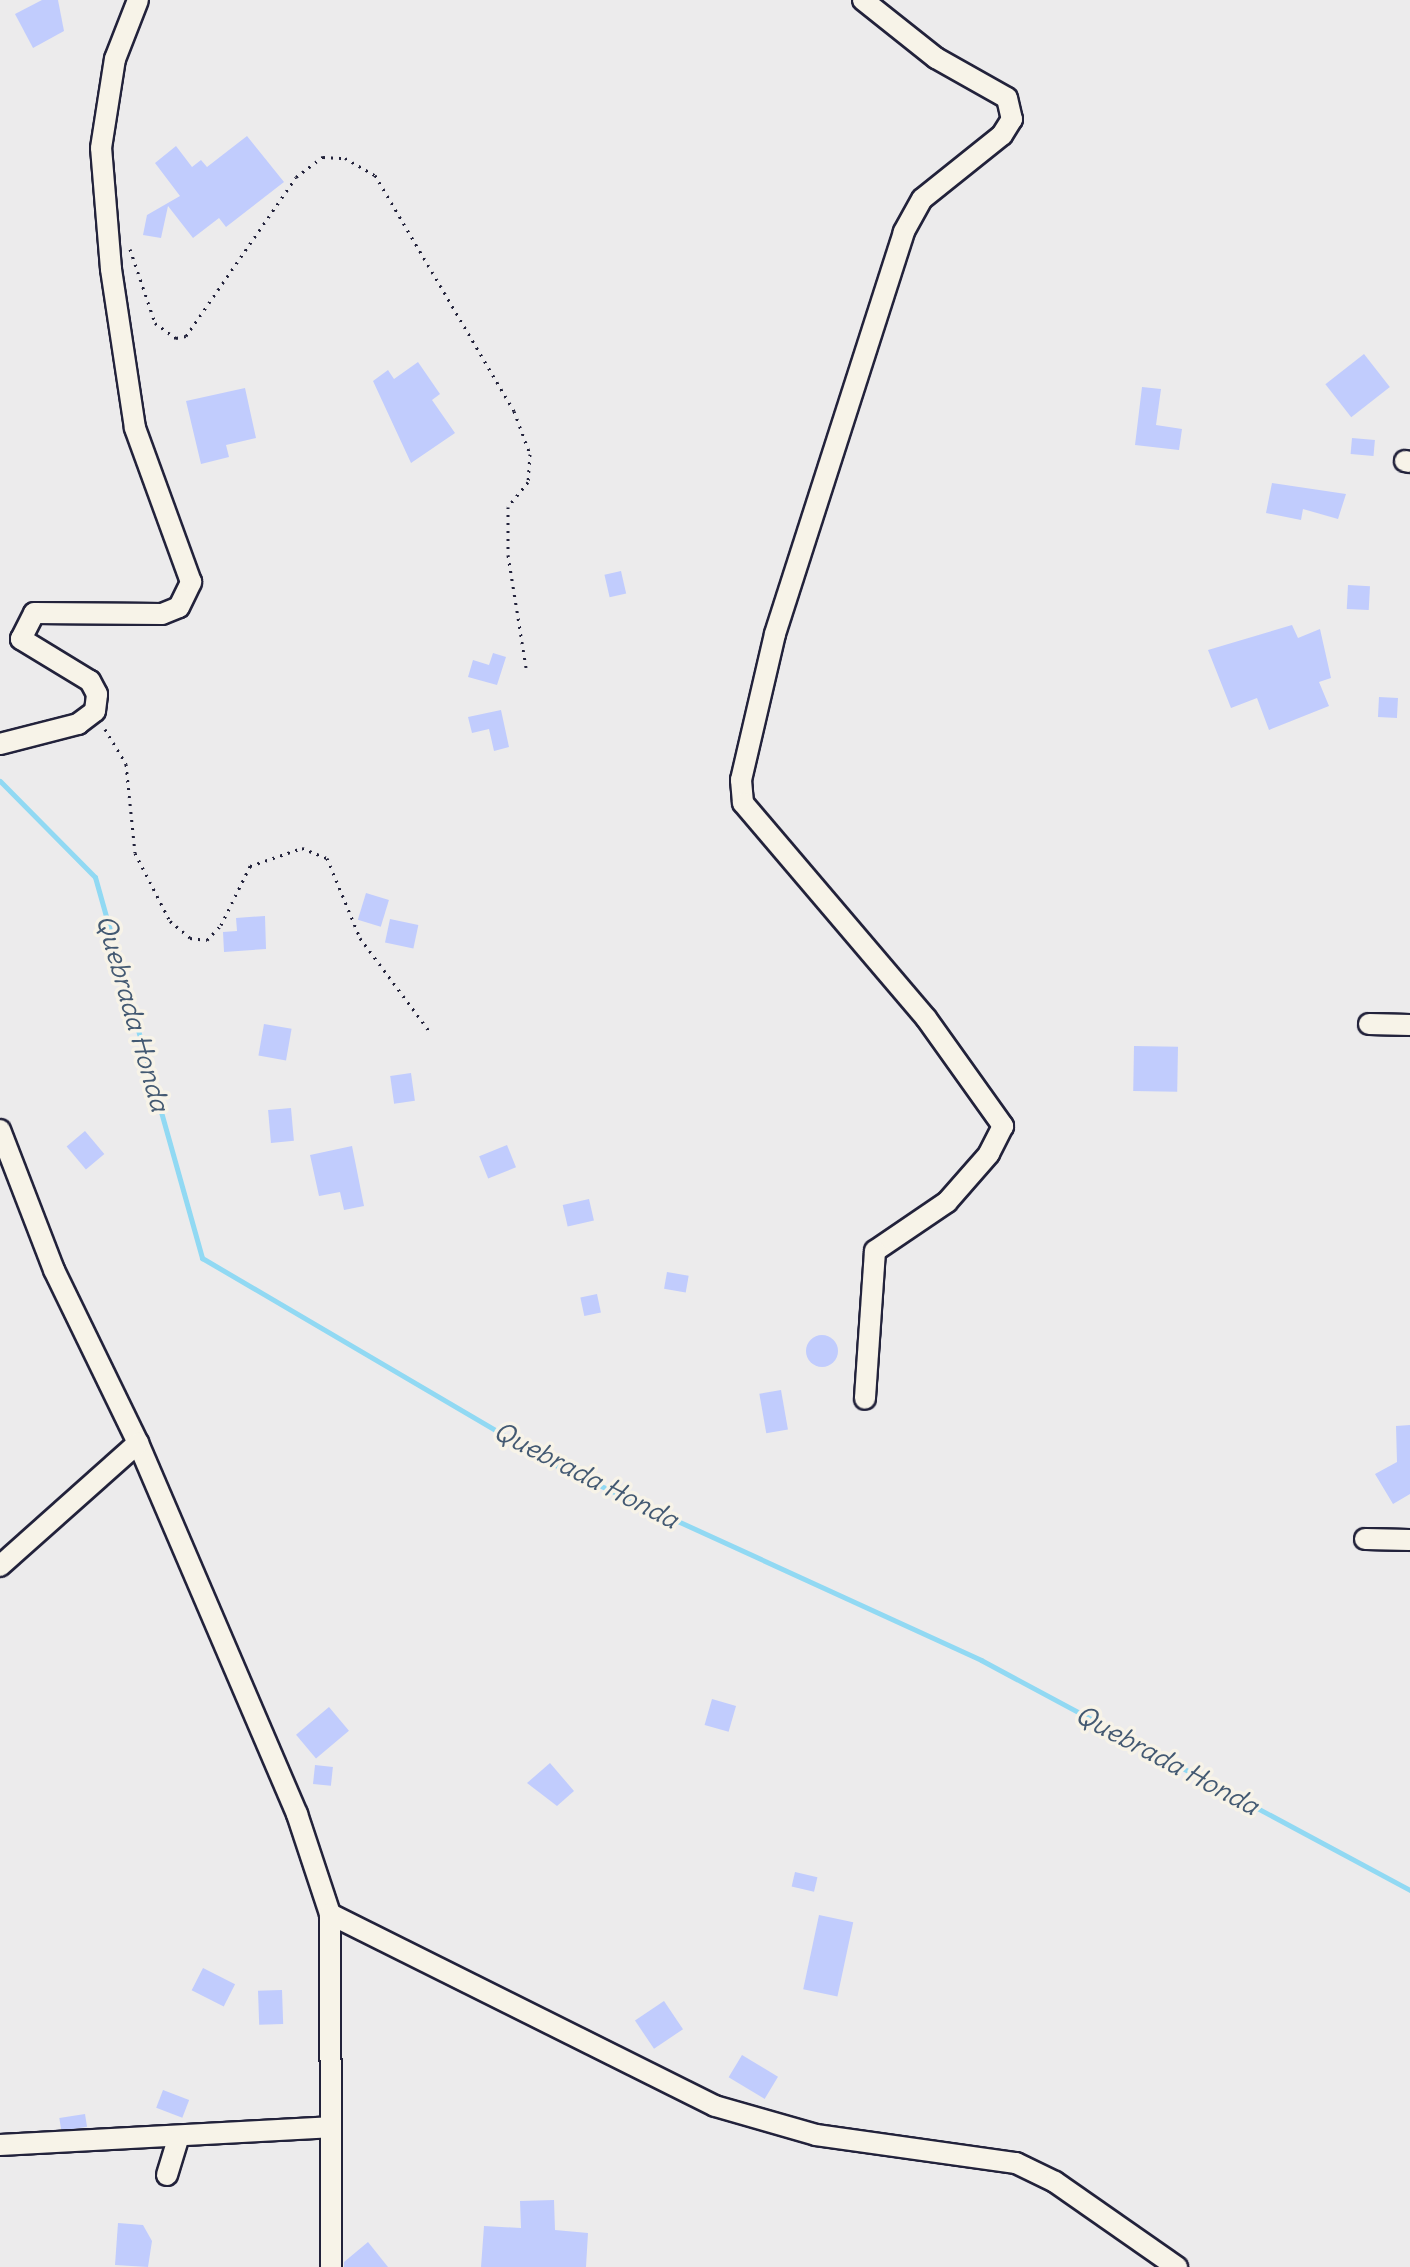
<!DOCTYPE html>
<html>
<head>
<meta charset="utf-8">
<style>
	body { margin:0 }
	#map { position:relative; width:1410px; height:2267px; overflow:hidden; background:#ecebec; font-family:Delius,sans-serif }
	div>[style] { position:absolute }
	.stream>* { height:5px; margin:-2.5px; padding:0 2.5px; transform-origin:2.5px; border-radius:2.5px; background:#91d9f3 }
	.building>* { inset:0; background:#c1ccfd; transform-origin:0 0 }
	.round { border-radius:50% }
	.path>* { height:3px; margin-top:-1.5px; transform-origin:0; background:repeating-linear-gradient(90deg,#22223b 0 2px,transparent 0 8px) }
	.roads { filter:drop-shadow(2px 0 #22223b) drop-shadow(-2px 0 #22223b) drop-shadow(0 2px #22223b) drop-shadow(0 -2px #22223b) }
	.minor>* { height:20px; margin:-10px; padding:0 10px; transform-origin:10px; border-radius:10px; background:#f7f3e8 }
	span { translate:-50% -50%; white-space:nowrap; text-align:center; line-height:1.15; -webkit-text-stroke:7px #f7f3e8; paint-order:stroke }
	.water-label { font-size:26px; color:#435972; font-style:italic }
</style>
</head>
<body>
<div id="map">
	<div class="stream">
		<i style="left:0;top:781px;width:135px;rotate:45.3deg"></i>
		<i style="left:95px;top:877px;width:396px;rotate:74.3deg"></i>
		<i style="left:202px;top:1258px;width:407px;rotate:30.4deg"></i>
		<i style="left:553px;top:1464px;width:471px;rotate:24.6deg"></i>
		<i style="left:981px;top:1660px;width:487px;rotate:28.2deg"></i>
	</div>
	<div class="building">
		<i style="clip-path:polygon(42px 0,58px 0,64px 31px,33px 48px,15px 14px)"></i>
		<i style="clip-path:polygon(247px 136px,284px 182px,226px 227px,219px 218px,193px 238px,168px 206px,161px 238px,143px 235px,147px 215px,180px 196px,155px 163px,176px 146px,192px 167px,201px 160px,207px 167px)"></i>
		<i style="left:1364px;top:354px;width:42px;height:49px;rotate:52deg"></i>
		<i style="clip-path:polygon(418px 362px,440px 394px,432px 400px,455px 433px,411px 463px,373px 381px,388px 370px,394px 379px)"></i>
		<i style="clip-path:polygon(1142px 387px,1161px 389px,1156px 425px,1182px 429px,1179px 450px,1135px 445px)"></i>
		<i style="clip-path:polygon(245px 388px,256px 438px,226px 445px,229px 457px,201px 464px,186px 401px)"></i>
		<i style="left:1352px;top:438px;width:23px;height:16px;rotate:5deg"></i>
		<i style="clip-path:polygon(1272px 483px,1346px 494px,1338px 519px,1303px 509px,1301px 520px,1266px 513px)"></i>
		<i style="left:621px;top:571px;width:23px;height:17px;rotate:77deg"></i>
		<i style="left:1348px;top:585px;width:22px;height:24px;rotate:3deg"></i>
		<i style="clip-path:polygon(1292px 625px,1298px 638px,1320px 629px,1331px 678px,1319px 682px,1329px 706px,1269px 730px,1257px 698px,1231px 708px,1208px 650px)"></i>
		<i style="clip-path:polygon(493px 653px,506px 657px,497px 685px,468px 677px,473px 660px,489px 665px)"></i>
		<i style="left:1379px;top:697px;width:19px;height:20px;rotate:3deg"></i>
		<i style="clip-path:polygon(501px 710px,509px 747px,494px 751px,489px 729px,472px 733px,468px 717px)"></i>
		<i style="left:366px;top:893px;width:24px;height:28px;rotate:17deg"></i>
		<i style="clip-path:polygon(265px 916px,266px 949px,224px 952px,223px 932px,237px 931px,236px 918px)"></i>
		<i style="left:390px;top:919px;width:29px;height:24px;rotate:12deg"></i>
		<i style="left:264px;top:1024px;width:28px;height:32px;rotate:10deg"></i>
		<i style="left:1134px;top:1046px;width:44px;height:45px;rotate:1deg"></i>
		<i style="left:411px;top:1073px;width:28px;height:21px;rotate:82deg"></i>
		<i style="left:291px;top:1108px;width:33px;height:23px;rotate:85deg"></i>
		<i style="left:85px;top:1131px;width:30px;height:24px;rotate:50deg"></i>
		<i style="left:507px;top:1145px;width:24px;height:30px;rotate:68deg"></i>
		<i style="clip-path:polygon(352px 1146px,364px 1206px,344px 1210px,340px 1192px,319px 1196px,310px 1155px)"></i>
		<i style="left:589px;top:1199px;width:22px;height:27px;rotate:77deg"></i>
		<i style="left:667px;top:1272px;width:22px;height:17px;rotate:10deg"></i>
		<i style="left:597px;top:1294px;width:19px;height:17px;rotate:78deg"></i>
		<i class="round" style="left:806px;top:1335px;width:32px;height:32px"></i>
		<i style="left:781px;top:1390px;width:40px;height:22px;rotate:80deg"></i>
		<i style="clip-path:polygon(1410px 1425px,1410px 1494px,1393px 1504px,1375px 1474px,1397px 1462px,1396px 1426px)"></i>
		<i style="left:712px;top:1699px;width:25px;height:27px;rotate:16deg"></i>
		<i style="left:329px;top:1707px;width:31px;height:43px;rotate:50deg"></i>
		<i style="clip-path:polygon(550px 1763px,574px 1791px,557px 1806px,527px 1783px)"></i>
		<i style="left:315px;top:1765px;width:18px;height:19px;rotate:6deg"></i>
		<i style="left:795px;top:1872px;width:23px;height:15px;rotate:13deg"></i>
		<i style="left:819px;top:1915px;width:35px;height:76px;rotate:12deg"></i>
		<i style="left:203px;top:1968px;width:36px;height:25px;rotate:27deg"></i>
		<i style="left:282px;top:1990px;width:34px;height:24px;rotate:88deg"></i>
		<i style="left:664px;top:2001px;width:34px;height:35px;rotate:56deg"></i>
		<i style="left:742px;top:2055px;width:42px;height:26px;rotate:31deg"></i>
		<i style="left:163px;top:2090px;width:28px;height:19px;rotate:21deg"></i>
		<i style="left:85px;top:2114px;width:13px;height:26px;rotate:81deg"></i>
		<i style="clip-path:polygon(554px 2200px,555px 2230px,588px 2233px,586px 2267px,481px 2267px,484px 2226px,521px 2228px,520px 2201px)"></i>
		<i style="clip-path:polygon(118px 2223px,143px 2225px,152px 2241px,148px 2267px,115px 2265px)"></i>
		<i style="clip-path:polygon(368px 2242px,388px 2267px,344px 2267px,344px 2262px)"></i>
	</div>
	<div class="path">
		<i style="left:130px;top:249px;width:78px;rotate:71.3deg"></i>
		<i style="left:155px;top:323px;width:26px;rotate:36deg"></i>
		<i style="left:176px;top:338px;width:10px;rotate:-11deg"></i>
		<i style="left:186px;top:336px;width:193px;rotate:-55.3deg"></i>
		<i style="left:296px;top:177px;width:34px;rotate:-37deg"></i>
		<i style="left:323px;top:157px;width:22px;rotate:3deg"></i>
		<i style="left:345px;top:158px;width:34px;rotate:30deg"></i>
		<i style="left:375px;top:175px;width:274px;rotate:59.5deg"></i>
		<i style="left:514px;top:411px;width:46px;rotate:69.6deg"></i>
		<i style="left:530px;top:454px;width:28px;rotate:94deg"></i>
		<i style="left:528px;top:482px;width:32px;rotate:129deg"></i>
		<i style="left:508px;top:507px;width:48px;rotate:90deg"></i>
		<i style="left:508px;top:555px;width:114px;rotate:80.9deg"></i>
		<i style="left:105px;top:729px;width:41px;rotate:59deg"></i>
		<i style="left:126px;top:764px;width:89px;rotate:84.2deg"></i>
		<i style="left:135px;top:853px;width:76px;rotate:62.8deg"></i>
		<i style="left:170px;top:921px;width:26px;rotate:40deg"></i>
		<i style="left:190px;top:938px;width:17px;rotate:7deg"></i>
		<i style="left:207px;top:940px;width:21px;rotate:-47deg"></i>
		<i style="left:221px;top:925px;width:66px;rotate:-63.8deg"></i>
		<i style="left:250px;top:866px;width:55px;rotate:-19.1deg"></i>
		<i style="left:302px;top:848px;width:27px;rotate:22deg"></i>
		<i style="left:327px;top:858px;width:87px;rotate:67.6deg"></i>
		<i style="left:360px;top:938px;width:117px;rotate:53.3deg"></i>
	</div>
	<div class="roads">
		<div class="minor">
			<i style="left:863px;top:0;width:93px;rotate:38.5deg"></i>
			<i style="left:936px;top:58px;width:81px;rotate:29.4deg"></i>
			<i style="left:1007px;top:98px;width:22px;rotate:77deg"></i>
			<i style="left:1012px;top:119px;width:19px;rotate:122deg"></i>
			<i style="left:1002px;top:135px;width:102px;rotate:141.3deg"></i>
			<i style="left:922px;top:199px;width:38px;rotate:119deg"></i>
			<i style="left:904px;top:232px;width:422px;rotate:107.8deg"></i>
			<i style="left:775px;top:634px;width:150px;rotate:103.1deg"></i>
			<i style="left:741px;top:780px;width:23px;rotate:85deg"></i>
			<i style="left:743px;top:803px;width:282px;rotate:49.6deg"></i>
			<i style="left:926px;top:1018px;width:133px;rotate:54.5deg"></i>
			<i style="left:1003px;top:1126px;width:31px;rotate:117deg"></i>
			<i style="left:989px;top:1154px;width:64px;rotate:131.2deg"></i>
			<i style="left:947px;top:1202px;width:87px;rotate:145.8deg"></i>
			<i style="left:875px;top:1251px;width:148px;rotate:93.9deg"></i>
			<i style="left:1405px;top:461px;width:5px;rotate:11deg"></i>
			<i style="left:0;top:744px;width:81px;rotate:-14.4deg"></i>
			<i style="left:78px;top:724px;width:21px;rotate:-37deg"></i>
			<i style="left:95px;top:711px;width:17px;rotate:-83deg"></i>
			<i style="left:97px;top:694px;width:15px;rotate:-118deg"></i>
			<i style="left:90px;top:681px;width:81px;rotate:-148.7deg"></i>
			<i style="left:21px;top:639px;width:29px;rotate:-63deg"></i>
			<i style="left:34px;top:613px;width:128px;rotate:0.4deg"></i>
			<i style="left:162px;top:614px;width:18px;rotate:-22deg"></i>
			<i style="left:179px;top:607px;width:28px;rotate:-64deg"></i>
			<i style="left:191px;top:582px;width:164px;rotate:-110deg"></i>
			<i style="left:135px;top:428px;width:161px;rotate:-98.6deg"></i>
			<i style="left:111px;top:269px;width:121px;rotate:-94.7deg"></i>
			<i style="left:101px;top:148px;width:90px;rotate:-81.1deg"></i>
			<i style="left:115px;top:59px;width:63px;rotate:-68.7deg"></i>
			<i style="left:1369px;top:1024px;width:41px;rotate:1.4deg"></i>
			<i style="left:0;top:1130px;width:150px;rotate:68.9deg"></i>
			<i style="left:54px;top:1270px;width:192px;rotate:64.1deg"></i>
			<i style="left:138px;top:1443px;width:404px;rotate:66.8deg"></i>
			<i style="left:297px;top:1814px;width:105px;rotate:71.7deg"></i>
			<i style="left:330px;top:1914px;width:353px;rotate:89.8deg"></i>
			<i style="left:1365px;top:1539px;width:45px;rotate:1.3deg"></i>
			<i style="left:0;top:1566px;width:185px;rotate:-41.7deg"></i>
			<i style="left:330px;top:1914px;width:430px;rotate:26.5deg"></i>
			<i style="left:715px;top:2106px;width:105px;rotate:16deg"></i>
			<i style="left:816px;top:2135px;width:202px;rotate:8deg"></i>
			<i style="left:1016px;top:2163px;width:43px;rotate:26deg"></i>
			<i style="left:1055px;top:2182px;width:149px;rotate:34.9deg"></i>
			<i style="left:0;top:2145px;width:330px;rotate:-3.1deg"></i>
			<i style="left:167px;top:2175px;width:37px;rotate:-73deg"></i>
		</div>
	</div>
	<div class="water-label">
		<span style="left:133px;top:1013px;rotate:74deg">Quebrada Honda</span>
		<span style="left:586px;top:1475px;rotate:27deg">Quebrada Honda</span>
		<span style="left:1167px;top:1760px;rotate:28deg">Quebrada Honda</span>
	</div>
</div>
</body>
</html>
